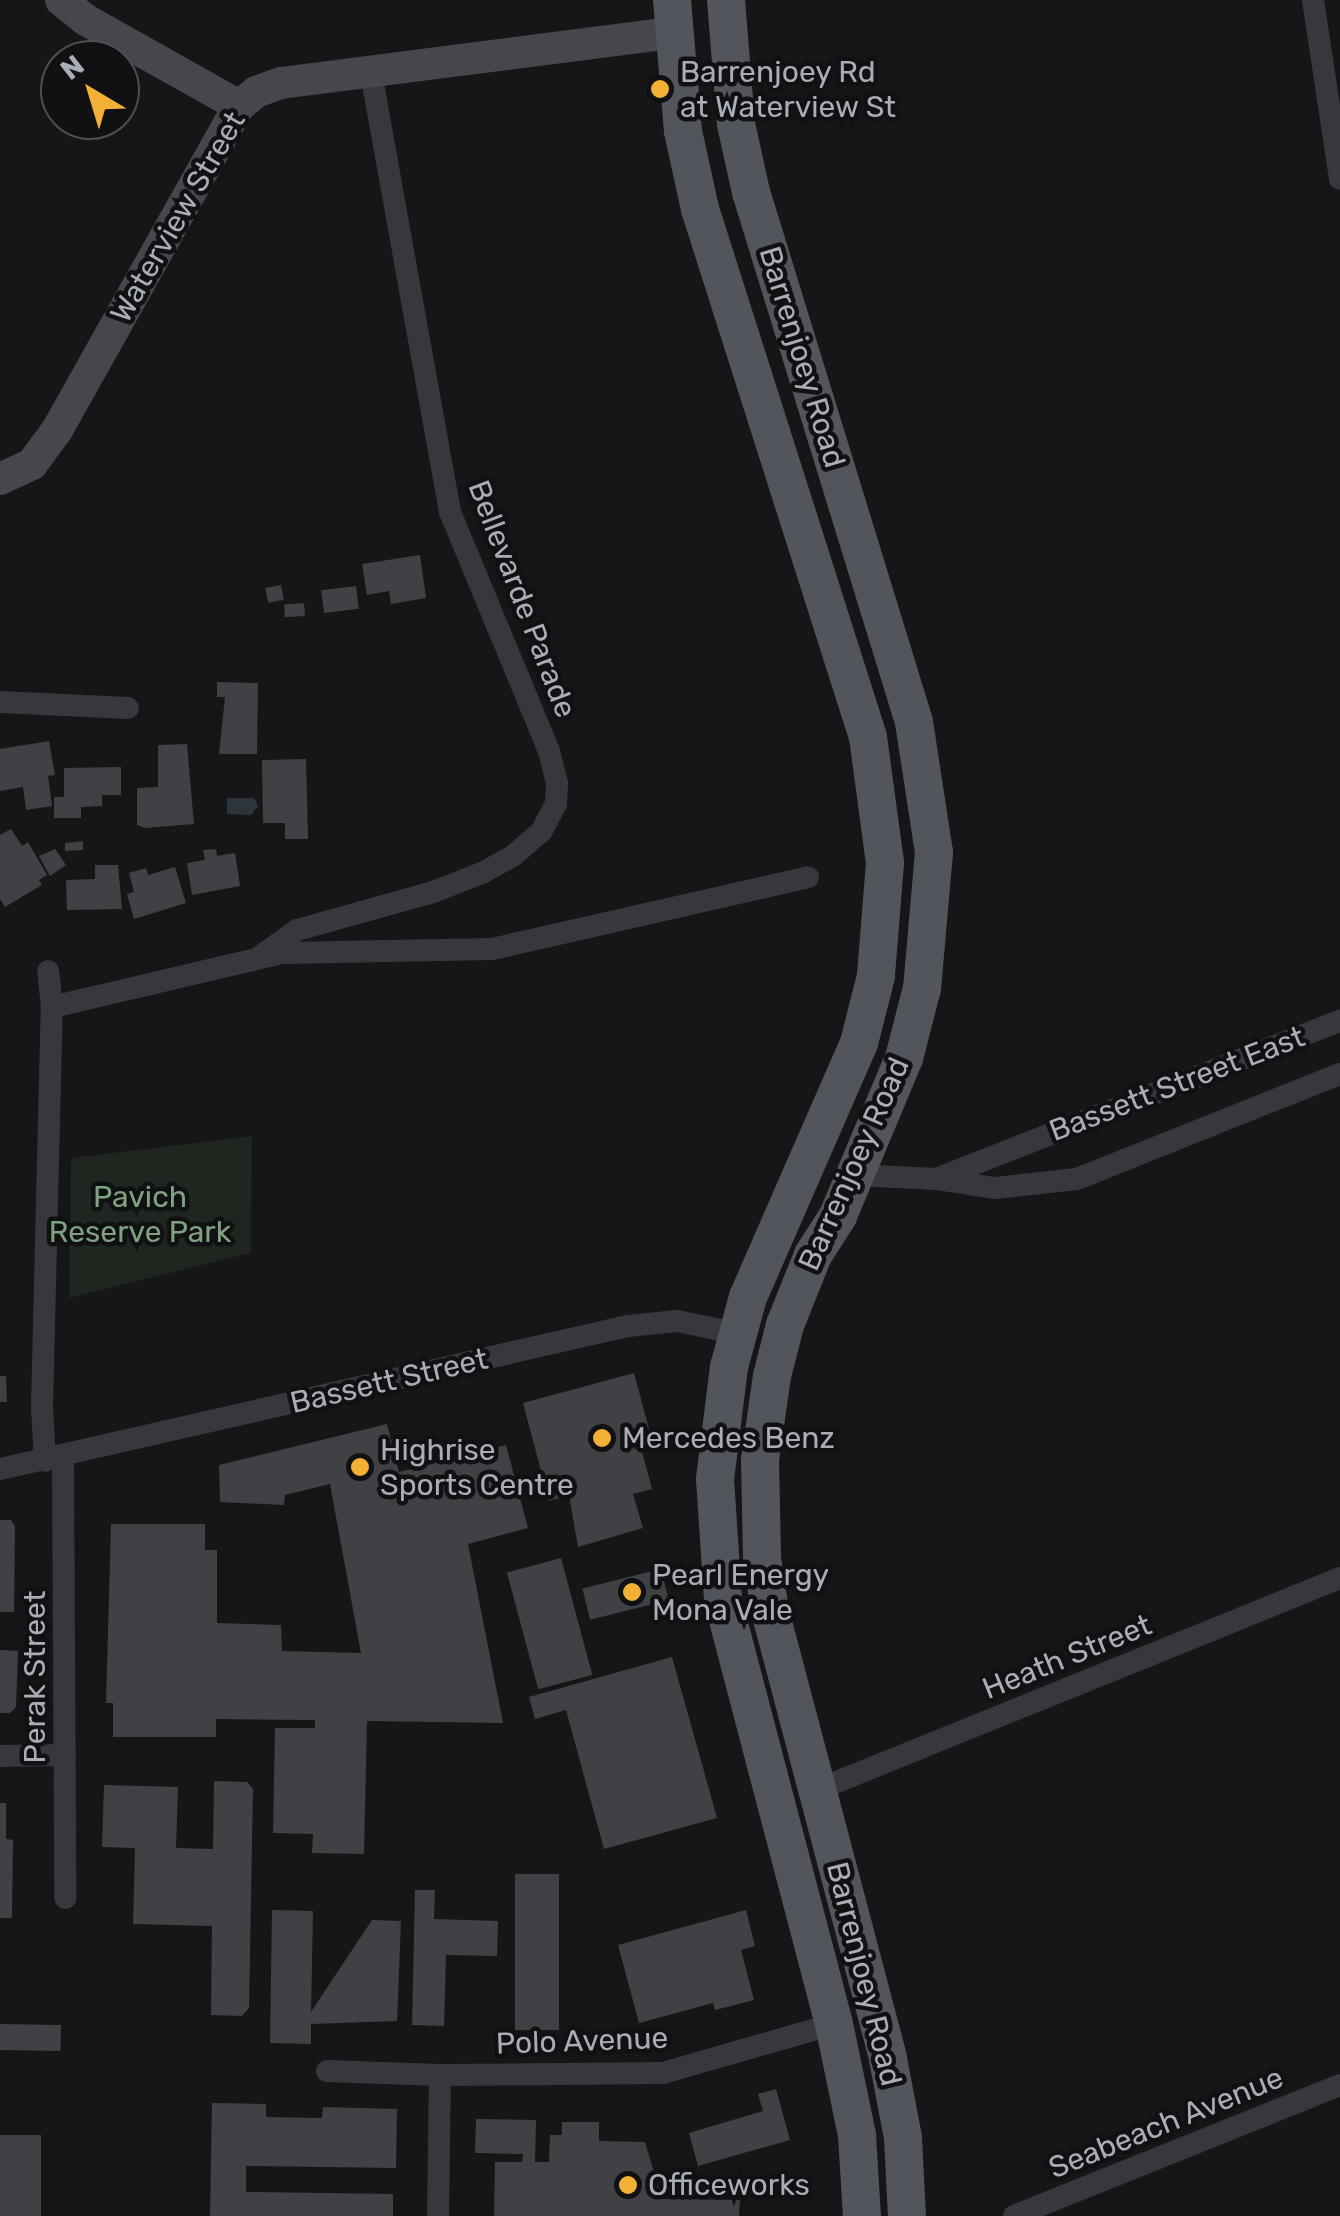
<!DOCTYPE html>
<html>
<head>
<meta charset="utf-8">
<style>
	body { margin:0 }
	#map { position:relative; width:1340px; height:2216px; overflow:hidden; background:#161618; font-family:Rubik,sans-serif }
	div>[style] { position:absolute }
	.green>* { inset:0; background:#1e261f }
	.water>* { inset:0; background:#2c353c }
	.building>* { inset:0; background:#404145; transform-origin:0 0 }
	.street>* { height:22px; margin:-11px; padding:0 11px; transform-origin:11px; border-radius:11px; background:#37383d }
	.secondary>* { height:32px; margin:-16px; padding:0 16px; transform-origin:16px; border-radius:16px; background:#45474d }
	.primary>* { height:38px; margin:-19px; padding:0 19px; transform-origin:19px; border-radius:19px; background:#53555c }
	.dots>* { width:28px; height:28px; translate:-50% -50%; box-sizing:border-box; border:5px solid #111113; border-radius:50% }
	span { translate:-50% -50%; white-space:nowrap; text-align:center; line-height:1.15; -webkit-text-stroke:9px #111113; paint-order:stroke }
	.poi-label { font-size:30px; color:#a8adb8 }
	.left { translate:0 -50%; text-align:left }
	.street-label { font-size:30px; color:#a8adb8 }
	.park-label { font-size:30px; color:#7fa381 }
	.north { position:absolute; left:40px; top:40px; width:100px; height:100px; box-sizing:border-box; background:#111113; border:2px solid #4d4f55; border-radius:50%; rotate:322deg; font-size:28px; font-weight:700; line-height:40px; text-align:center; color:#a8adb8 }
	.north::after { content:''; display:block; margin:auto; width:35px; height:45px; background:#f2b134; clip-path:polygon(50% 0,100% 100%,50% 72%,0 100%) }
</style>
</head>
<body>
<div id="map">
	<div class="green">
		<i style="clip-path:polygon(252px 1136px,251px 1253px,69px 1298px,71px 1158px)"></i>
	</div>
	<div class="water">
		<i style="clip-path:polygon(227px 798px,254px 798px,258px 806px,251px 815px,227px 814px)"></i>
	</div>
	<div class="building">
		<i style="clip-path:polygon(420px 555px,426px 598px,391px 604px,389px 591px,367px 595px,362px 564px)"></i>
		<i style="left:281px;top:585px;width:15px;height:16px;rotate:79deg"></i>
		<i style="left:356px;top:586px;width:23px;height:35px;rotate:83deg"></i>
		<i style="left:304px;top:603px;width:13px;height:20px;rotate:86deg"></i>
		<i style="clip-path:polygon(217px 682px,258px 683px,257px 754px,219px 754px,225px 697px,217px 697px)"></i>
		<i style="clip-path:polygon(49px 741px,55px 775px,48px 776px,52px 806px,26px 810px,23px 787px,0 791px,0 749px)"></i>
		<i style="clip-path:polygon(187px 744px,194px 824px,145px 828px,137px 825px,137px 788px,158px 787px,158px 745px)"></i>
		<i style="clip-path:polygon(306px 759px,308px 839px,285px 839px,285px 823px,263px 823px,262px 760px)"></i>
		<i style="clip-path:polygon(121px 767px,121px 795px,102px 795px,102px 806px,81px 807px,81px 818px,54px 818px,54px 797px,64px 797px,64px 768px)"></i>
		<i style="clip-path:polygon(11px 829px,22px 846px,28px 842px,47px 875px,39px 880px,42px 885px,5px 907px,0 899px,0 835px)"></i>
		<i style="clip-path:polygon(83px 841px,83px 850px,65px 851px,65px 843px)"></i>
		<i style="clip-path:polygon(55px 849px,66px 865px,50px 876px,39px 856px)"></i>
		<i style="clip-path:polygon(216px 849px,217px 856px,235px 853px,240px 886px,192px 895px,187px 863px,205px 860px,203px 850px)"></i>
		<i style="clip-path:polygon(95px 865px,118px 865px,122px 909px,67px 910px,66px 880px,95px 879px)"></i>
		<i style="clip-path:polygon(175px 867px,186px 903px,134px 919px,127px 894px,134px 892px,129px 873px,146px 868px,148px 875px)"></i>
		<i style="clip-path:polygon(634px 1373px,652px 1440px,640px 1444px,652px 1489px,633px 1494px,643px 1528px,578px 1547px,569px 1495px,549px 1501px,523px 1403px)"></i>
		<i style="clip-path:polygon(0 1376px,6px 1376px,7px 1402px,0 1402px)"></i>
		<i style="clip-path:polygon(387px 1424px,399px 1472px,506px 1445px,528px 1528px,468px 1544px,503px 1723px,367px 1721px,364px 1854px,312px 1853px,313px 1834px,273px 1833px,275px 1728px,315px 1728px,315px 1720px,216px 1719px,216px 1737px,113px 1737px,113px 1703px,106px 1703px,111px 1524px,205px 1524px,205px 1550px,217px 1550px,217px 1623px,281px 1625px,282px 1651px,361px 1653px,330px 1484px,285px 1495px,284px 1505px,220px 1502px,219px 1465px)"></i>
		<i style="clip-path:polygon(0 1520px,11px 1520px,15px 1526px,14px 1612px,0 1612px)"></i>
		<i style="left:561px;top:1558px;width:121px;height:56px;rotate:75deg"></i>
		<i style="left:661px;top:1569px;width:32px;height:81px;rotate:76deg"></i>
		<i style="clip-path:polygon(0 1650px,18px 1651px,16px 1707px,10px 1713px,0 1713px)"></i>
		<i style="clip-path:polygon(672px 1657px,717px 1818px,604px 1849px,566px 1710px,535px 1719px,529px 1697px)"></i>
		<i style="clip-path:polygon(214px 1781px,247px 1782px,253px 1789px,249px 2008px,242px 2016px,211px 2015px,212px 1926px,133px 1924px,135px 1848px,102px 1847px,104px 1785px,178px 1787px,176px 1848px,213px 1849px)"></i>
		<i style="clip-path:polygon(0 1803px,6px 1803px,6px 1839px,13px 1840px,12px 1918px,0 1918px)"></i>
		<i style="left:515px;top:1874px;width:44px;height:156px"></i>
		<i style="clip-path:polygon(415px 1890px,435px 1890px,434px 1919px,498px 1921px,497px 1956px,446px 1955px,444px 2026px,412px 2025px)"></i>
		<i style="clip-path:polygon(272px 1910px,313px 1911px,311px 2012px,372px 1920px,401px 1921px,397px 2021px,311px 2024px,311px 2044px,270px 2043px)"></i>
		<i style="clip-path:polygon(746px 1910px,755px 1946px,741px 1950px,754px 2000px,715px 2010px,713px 2003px,639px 2023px,618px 1945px)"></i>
		<i style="left:0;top:2024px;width:61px;height:26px;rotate:1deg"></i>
		<i style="clip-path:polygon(776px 2089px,790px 2140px,698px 2166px,689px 2133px,763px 2111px,758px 2094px)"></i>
		<i style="clip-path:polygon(212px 2103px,266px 2104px,266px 2117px,322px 2118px,323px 2107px,397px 2109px,396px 2168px,246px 2166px,246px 2192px,393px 2194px,393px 2216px,210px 2216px)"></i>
		<i style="clip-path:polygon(476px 2119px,536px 2120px,535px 2162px,549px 2162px,550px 2135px,562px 2135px,562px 2122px,599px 2122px,599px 2141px,645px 2142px,662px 2199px,740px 2200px,739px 2216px,494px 2216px,495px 2162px,522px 2162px,523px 2154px,475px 2153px)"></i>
		<i style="left:0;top:2135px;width:41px;height:81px"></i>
	</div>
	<div class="street">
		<i style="left:1313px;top:0;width:181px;rotate:81.4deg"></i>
		<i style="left:0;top:702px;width:128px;rotate:2.7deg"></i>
		<i style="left:258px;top:958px;width:48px;rotate:-35.7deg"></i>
		<i style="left:297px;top:930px;width:141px;rotate:-15.6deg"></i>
		<i style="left:433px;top:892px;width:53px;rotate:-21.2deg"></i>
		<i style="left:482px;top:873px;width:35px;rotate:-29deg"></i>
		<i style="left:513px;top:856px;width:37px;rotate:-41deg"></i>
		<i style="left:541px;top:832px;width:32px;rotate:-62deg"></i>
		<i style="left:556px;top:804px;width:21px;rotate:-87deg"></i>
		<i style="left:557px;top:783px;width:33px;rotate:-104deg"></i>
		<i style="left:549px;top:751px;width:259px;rotate:-112.5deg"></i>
		<i style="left:450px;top:512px;width:446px;rotate:-100.2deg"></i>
		<i style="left:52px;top:1007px;width:237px;rotate:-13.2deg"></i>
		<i style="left:283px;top:953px;width:209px;rotate:-1.1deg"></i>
		<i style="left:492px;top:949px;width:324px;rotate:-12.8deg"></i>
		<i style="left:859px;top:1170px;width:17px;rotate:21deg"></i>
		<i style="left:875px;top:1176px;width:61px;rotate:2.8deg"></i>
		<i style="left:936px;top:1179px;width:60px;rotate:8.7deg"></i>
		<i style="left:995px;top:1188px;width:82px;rotate:-6.3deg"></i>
		<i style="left:1077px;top:1179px;width:283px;rotate:-21.8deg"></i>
		<i style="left:936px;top:1179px;width:434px;rotate:-21.4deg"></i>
		<i style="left:63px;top:1456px;width:442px;rotate:89.7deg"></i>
		<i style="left:45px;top:1461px;width:54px;rotate:-93.2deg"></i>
		<i style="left:42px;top:1407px;width:400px;rotate:-88.6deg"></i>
		<i style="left:52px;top:1007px;width:36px;rotate:-96deg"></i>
		<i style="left:0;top:1469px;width:644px;rotate:-12.83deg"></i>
		<i style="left:628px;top:1326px;width:49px;rotate:-5.8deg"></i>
		<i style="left:677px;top:1321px;width:60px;rotate:11.5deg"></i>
		<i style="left:0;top:1756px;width:65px;rotate:-0.9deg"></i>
		<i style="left:817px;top:1790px;width:564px;rotate:-22.07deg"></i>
		<i style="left:327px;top:2071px;width:113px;rotate:2deg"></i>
		<i style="left:440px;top:2075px;width:223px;rotate:-0.5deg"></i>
		<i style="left:663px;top:2073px;width:178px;rotate:-16deg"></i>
		<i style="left:438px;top:2216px;width:141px;rotate:-89.2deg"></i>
		<i style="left:1014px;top:2216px;width:351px;rotate:-21.9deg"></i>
	</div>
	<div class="secondary">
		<i style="left:61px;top:0;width:32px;rotate:39deg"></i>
		<i style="left:86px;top:20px;width:176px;rotate:29.3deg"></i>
		<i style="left:0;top:479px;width:35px;rotate:-25deg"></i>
		<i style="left:32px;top:464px;width:42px;rotate:-53.7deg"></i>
		<i style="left:57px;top:430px;width:372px;rotate:-60.7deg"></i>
		<i style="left:239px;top:106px;width:22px;rotate:-39deg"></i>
		<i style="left:256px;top:92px;width:27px;rotate:-20deg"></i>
		<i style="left:281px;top:83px;width:394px;rotate:-7.3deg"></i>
	</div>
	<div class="primary">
		<i style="left:672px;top:0;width:131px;rotate:85.2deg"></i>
		<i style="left:683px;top:131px;width:80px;rotate:77.7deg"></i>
		<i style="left:700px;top:209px;width:554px;rotate:72.35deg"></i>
		<i style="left:868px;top:737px;width:127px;rotate:82.3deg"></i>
		<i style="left:885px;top:863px;width:113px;rotate:94.6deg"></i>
		<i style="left:876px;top:976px;width:69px;rotate:104.2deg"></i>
		<i style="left:859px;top:1043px;width:277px;rotate:113.6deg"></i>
		<i style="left:748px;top:1297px;width:73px;rotate:105.2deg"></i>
		<i style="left:729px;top:1367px;width:113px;rotate:97.1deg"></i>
		<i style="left:715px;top:1479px;width:122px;rotate:86.2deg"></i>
		<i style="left:723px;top:1601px;width:437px;rotate:75.3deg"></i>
		<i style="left:834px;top:2024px;width:113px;rotate:78.3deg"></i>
		<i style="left:857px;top:2135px;width:81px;rotate:86.5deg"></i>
		<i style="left:726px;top:0;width:124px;rotate:85.4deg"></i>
		<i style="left:736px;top:124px;width:70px;rotate:77.6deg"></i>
		<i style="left:751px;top:192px;width:554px;rotate:72.9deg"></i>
		<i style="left:914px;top:722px;width:132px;rotate:81.3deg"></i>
		<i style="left:934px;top:852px;width:137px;rotate:95deg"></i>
		<i style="left:922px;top:988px;width:72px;rotate:104.4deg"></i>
		<i style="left:904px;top:1058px;width:171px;rotate:112.7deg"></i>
		<i style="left:838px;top:1216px;width:46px;rotate:122.7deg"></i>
		<i style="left:813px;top:1255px;width:75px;rotate:111.8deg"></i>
		<i style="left:785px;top:1325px;width:53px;rotate:104.3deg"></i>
		<i style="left:772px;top:1376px;width:85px;rotate:98.1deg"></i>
		<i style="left:760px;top:1460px;width:99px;rotate:88.8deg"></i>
		<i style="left:762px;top:1559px;width:53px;rotate:81.3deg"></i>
		<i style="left:770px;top:1611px;width:463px;rotate:75.2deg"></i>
		<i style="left:888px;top:2059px;width:80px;rotate:79.2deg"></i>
		<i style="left:903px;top:2138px;width:78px;rotate:87.1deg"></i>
	</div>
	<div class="dots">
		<i style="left:660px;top:89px;background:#f2b134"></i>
		<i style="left:602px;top:1438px;background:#f2b134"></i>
		<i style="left:360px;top:1467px;background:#f2b134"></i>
		<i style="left:632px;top:1592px;background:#f2b134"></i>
		<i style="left:628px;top:2185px;background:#f2b134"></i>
	</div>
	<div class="poi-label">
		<span class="left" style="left:680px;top:89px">Barrenjoey Rd<br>at Waterview St</span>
		<span class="left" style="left:622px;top:1438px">Mercedes Benz</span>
		<span class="left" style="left:380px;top:1467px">Highrise<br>Sports Centre</span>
		<span class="left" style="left:652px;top:1592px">Pearl Energy<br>Mona Vale</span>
		<span class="left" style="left:648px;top:2185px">Officeworks</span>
	</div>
	<div class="street-label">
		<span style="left:178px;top:217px;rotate:-60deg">Waterview Street</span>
		<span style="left:802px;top:357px;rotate:73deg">Barrenjoey Road</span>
		<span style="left:522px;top:599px;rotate:69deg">Bellevarde Parade</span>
		<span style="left:1177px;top:1084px;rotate:-21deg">Bassett Street East</span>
		<span style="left:854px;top:1164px;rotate:-66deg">Barrenjoey Road</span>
		<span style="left:389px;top:1381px;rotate:-13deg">Bassett Street</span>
		<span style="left:1067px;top:1657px;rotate:-22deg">Heath Street</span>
		<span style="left:35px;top:1677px;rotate:-90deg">Perak Street</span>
		<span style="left:864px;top:1974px;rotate:76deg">Barrenjoey Road</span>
		<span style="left:582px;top:2041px;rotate:-2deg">Polo Avenue</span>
		<span style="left:1166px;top:2123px;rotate:-22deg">Seabeach Avenue</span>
	</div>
	<div class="park-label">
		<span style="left:140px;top:1214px">Pavich<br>Reserve Park</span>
	</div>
	<div class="north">N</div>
</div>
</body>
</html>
